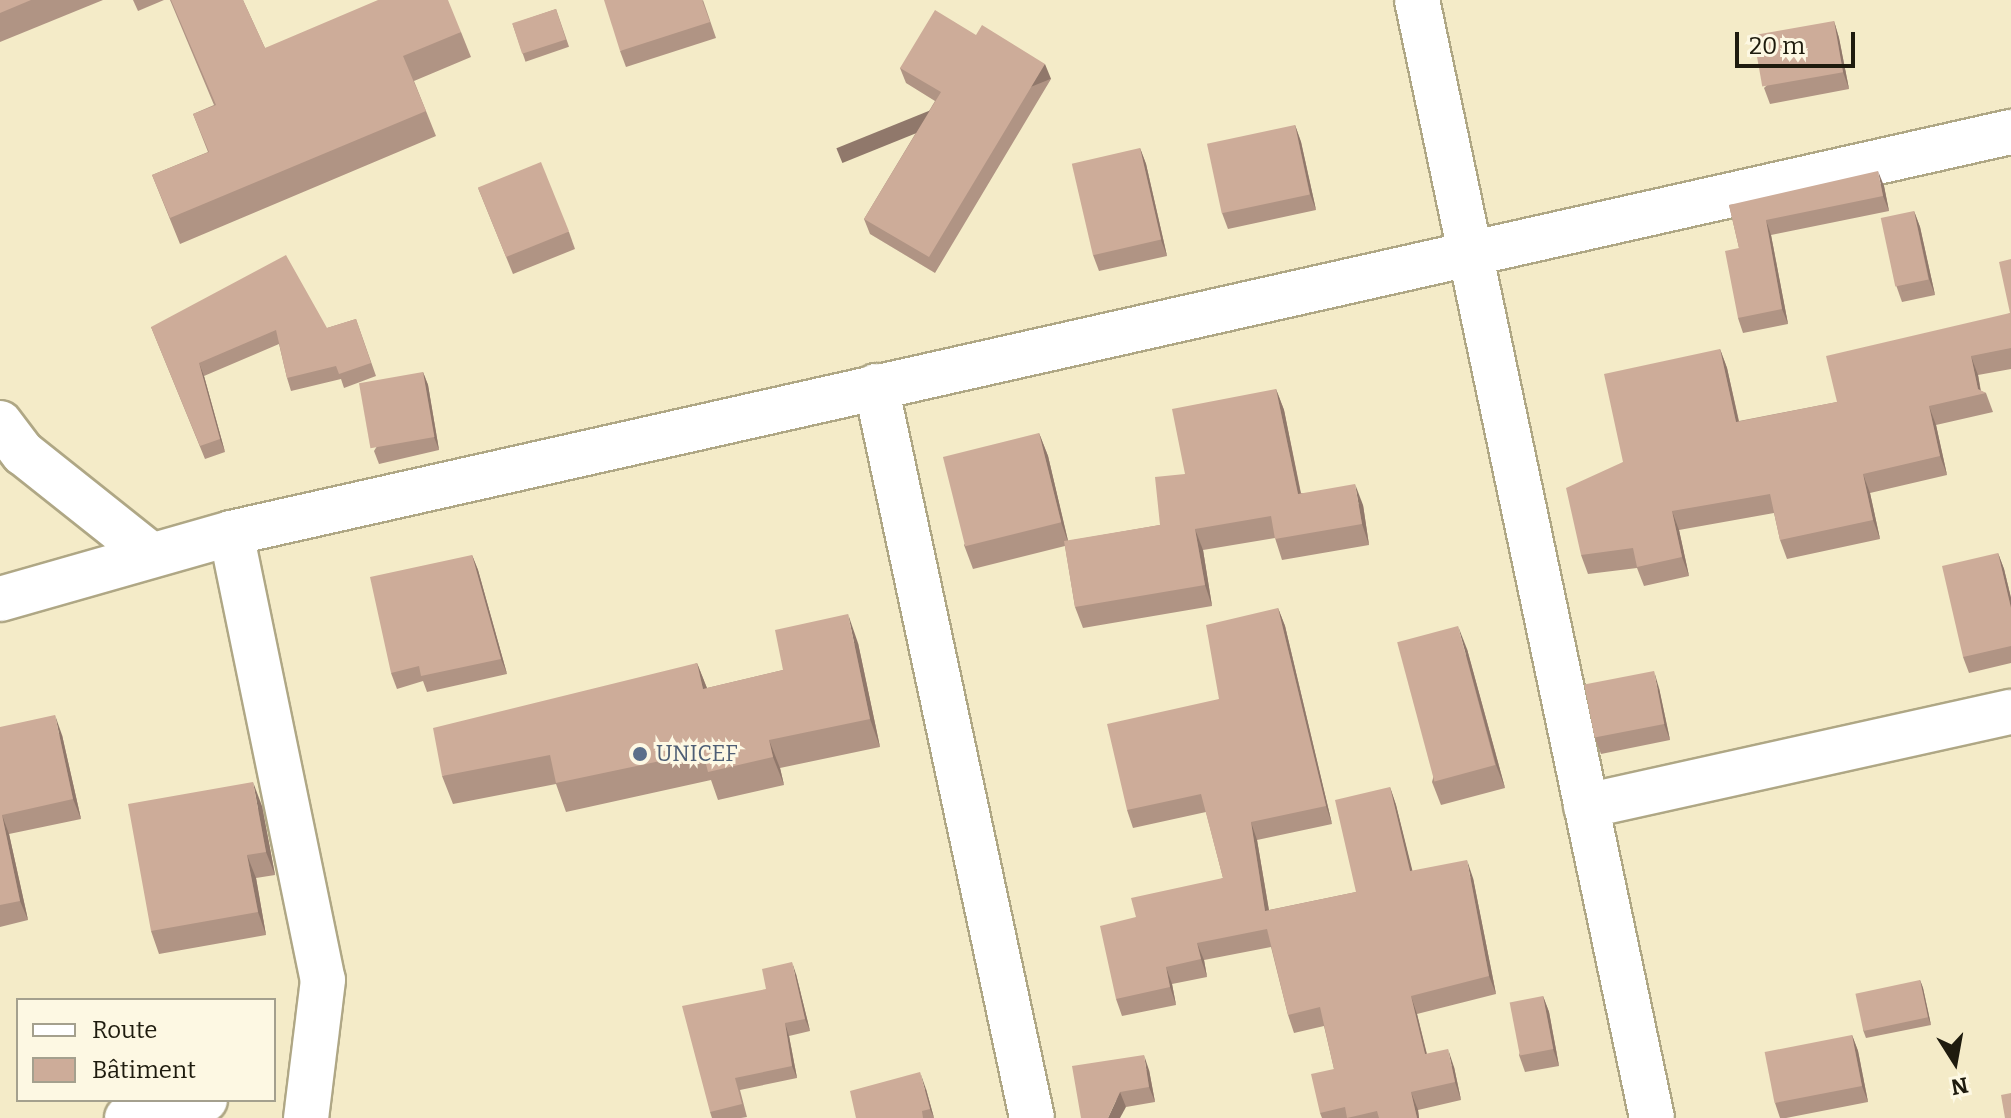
<!DOCTYPE html>
<html>
<head>
<meta charset="utf-8">
<style>
	body { margin:0 }
	#map { position:relative; width:2011px; height:1118px; overflow:hidden; background:#f4ebc8; font-family:Bitter,serif }
	div>[style] { position:absolute }
	.roads { filter:drop-shadow(2px 0 #afa785) drop-shadow(-2px 0 #afa785) drop-shadow(0 2px #afa785) drop-shadow(0 -2px #afa785) }
	.minor>* { height:44px; margin:-22px; padding:0 22px; transform-origin:22px; border-radius:22px; background:#fff }
	.wall>* { inset:0; background:#b09484; transform-origin:0 0 }
	.shaded-wall>* { inset:0; background:#90786b; transform-origin:0 0 }
	.building>* { inset:0; background:#cdac99; transform-origin:0 0 }
	.dots>* { width:22px; height:22px; translate:-50% -50%; box-sizing:border-box; border:4px solid #fdf8e3; border-radius:50% }
	span { translate:-50% -50%; white-space:nowrap; text-align:center; line-height:1.15; -webkit-text-stroke:6px #fdf8e3; paint-order:stroke }
	.service-label { font-size:22px; color:#4e5e75 }
	.left { translate:0 -50%; text-align:left }
	.legend { position:absolute; left:16px; top:998px; width:260px; height:104px; box-sizing:border-box; background:#fdf8e3; border:2px solid #a4a08e; margin:0; padding:10px 14px; list-style:none; font-size:24px; color:#1e1b0e }
	.legend li { display:flex; align-items:center; gap:16px; height:40px }
	.legend b { width:40px; border:2px solid #a4a08e }
	.north { position:absolute; left:1915px; top:1022px; width:80px; height:80px; -webkit-text-stroke:6px #fdf8e3; paint-order:stroke; rotate:169deg; font-size:22px; font-weight:700; line-height:32px; text-align:center; color:#1e1b0e }
	.north::after { content:''; display:block; margin:auto; width:28px; height:36px; background:#1e1b0e; clip-path:polygon(50% 0,100% 100%,50% 72%,0 100%) }
	.scale { position:absolute; left:1735px; top:32px; width:120px; height:36px; box-sizing:border-box; border:4px solid #1e1b0e; border-top:0; padding-left:10px; font-size:24px; line-height:28px; white-space:nowrap; color:#1e1b0e; -webkit-text-stroke:6px #fdf8e3; paint-order:stroke }
</style>
</head>
<body>
<div id="map">
	<div class="roads">
		<div class="minor">
			<i style="left:1417px;top:0;width:1142px;rotate:78.13deg"></i>
			<i style="left:876px;top:386px;width:748px;rotate:77.97deg"></i>
			<i style="left:0;top:423px;width:38px;rotate:53deg"></i>
			<i style="left:23px;top:453px;width:162px;rotate:38.5deg"></i>
			<i style="left:231px;top:533px;width:456px;rotate:78.4deg"></i>
			<i style="left:323px;top:980px;width:139px;rotate:97deg"></i>
			<i style="left:0;top:599px;width:240px;rotate:-15.9deg"></i>
			<i style="left:231px;top:533px;width:1825px;rotate:-12.7deg"></i>
			<i style="left:1586px;top:806px;width:435px;rotate:-12.5deg"></i>
			<i style="left:127px;top:1118px;width:80px;rotate:-13deg"></i>
		</div>
	</div>
	<div class="wall">
		<i style="clip-path:polygon(0 0,103px 0,0 42px)"></i>
		<i style="clip-path:polygon(133px 0,164px 0,138px 11px)"></i>
		<i style="clip-path:polygon(170px 0,243px 0,265px 48px,461px 32px,471px 57px,414px 81px,436px 136px,180px 244px,152px 175px,208px 152px,193px 114px,214px 105px)"></i>
		<i style="clip-path:polygon(703px 0,716px 38px,626px 67px,620px 51px)"></i>
		<i style="left:556px;top:9px;width:40px;height:46px;rotate:71deg"></i>
		<i style="clip-path:polygon(1834px 21px,1839px 38px,1849px 89px,1770px 104px,1764px 88px)"></i>
		<i style="clip-path:polygon(976px 35px,1051px 79px,935px 273px,870px 234px,864px 219px,935px 101px,906px 83px,900px 68px)"></i>
		<i style="clip-path:polygon(1295px 125px,1301px 142px,1316px 210px,1228px 229px,1222px 213px)"></i>
		<i style="clip-path:polygon(1140px 148px,1146px 164px,1167px 256px,1099px 271px,1093px 255px)"></i>
		<i style="clip-path:polygon(1884px 186px,1889px 211px,1771px 235px,1788px 324px,1743px 333px,1738px 318px,1739px 248px,1729px 205px)"></i>
		<i style="clip-path:polygon(478px 188px,569px 232px,575px 249px,513px 274px)"></i>
		<i style="clip-path:polygon(1914px 211px,1920px 227px,1935px 295px,1902px 302px,1896px 285px)"></i>
		<i style="clip-path:polygon(2011px 259px,2011px 369px,1978px 375px,1981px 391px,1986px 393px,1993px 412px,1936px 425px,1947px 475px,1870px 493px,1880px 539px,1787px 559px,1780px 540px,1774px 513px,1679px 530px,1689px 576px,1644px 586px,1637px 568px,1588px 574px,1581px 555px,1623px 462px,1720px 349px,1727px 368px,1739px 421px,1837px 402px,2010px 313px)"></i>
		<i style="clip-path:polygon(356px 319px,376px 376px,344px 388px,341px 379px,291px 391px,287px 378px,279px 344px,204px 376px,225px 452px,205px 459px,151px 327px,327px 328px)"></i>
		<i style="clip-path:polygon(423px 372px,428px 385px,439px 450px,379px 464px,374px 451px)"></i>
		<i style="clip-path:polygon(1276px 389px,1284px 410px,1301px 493px,1363px 505px,1369px 545px,1282px 560px,1275px 538px,1203px 550px,1212px 606px,1083px 628px,1075px 607px,1065px 546px,973px 569px,964px 545px,1039px 433px,1048px 456px,1068px 541px,1160px 525px,1185px 474px)"></i>
		<i style="clip-path:polygon(1998px 553px,2004px 569px,2011px 598px,2011px 663px,1969px 673px,1963px 657px)"></i>
		<i style="clip-path:polygon(472px 555px,478px 570px,507px 674px,427px 692px,423px 681px,397px 689px,391px 673px)"></i>
		<i style="clip-path:polygon(1278px 608px,1285px 626px,1332px 824px,1257px 840px,1269px 910px,1356px 892px,1390px 787px,1396px 805px,1412px 871px,1473px 878px,1496px 994px,1417px 1014px,1427px 1054px,1454px 1067px,1461px 1100px,1418px 1110px,1419px 1118px,1322px 1118px,1320px 1113px,1334px 1069px,1324px 1026px,1294px 1033px,1288px 1015px,1271px 947px,1204px 960px,1207px 977px,1172px 984px,1176px 1005px,1122px 1016px,1116px 999px,1136px 917px,1223px 878px,1206px 812px,1133px 828px,1127px 810px,1219px 699px)"></i>
		<i style="clip-path:polygon(858px 643px,880px 747px,780px 768px,784px 785px,718px 800px,711px 780px,566px 812px,556px 784px,453px 804px,442px 776px,697px 663px,707px 688px,783px 670px)"></i>
		<i style="clip-path:polygon(1467px 649px,1505px 788px,1441px 805px,1432px 782px)"></i>
		<i style="clip-path:polygon(1659px 688px,1670px 740px,1601px 754px,1595px 738px)"></i>
		<i style="clip-path:polygon(0 727px,62px 735px,81px 819px,9px 834px,28px 920px,0 927px)"></i>
		<i style="clip-path:polygon(262px 806px,275px 875px,256px 878px,266px 935px,159px 954px,151px 931px)"></i>
		<i style="clip-path:polygon(796px 974px,810px 1031px,789px 1036px,797px 1078px,740px 1090px,747px 1117px,741px 1118px,712px 1118px,710px 1112px,766px 989px)"></i>
		<i style="clip-path:polygon(1920px 980px,1923px 988px,1931px 1025px,1866px 1038px,1863px 1030px)"></i>
		<i style="clip-path:polygon(1543px 996px,1549px 1012px,1559px 1066px,1525px 1072px,1519px 1055px)"></i>
		<i style="clip-path:polygon(1852px 1035px,1858px 1051px,1868px 1102px,1786px 1118px,1780px 1118px,1775px 1103px)"></i>
		<i style="clip-path:polygon(1072px 1066px,1149px 1070px,1155px 1102px,1126px 1107px)"></i>
		<i style="clip-path:polygon(926px 1089px,934px 1118px,856px 1118px)"></i>
	</div>
	<div class="shaded-wall">
		<i style="clip-path:polygon(1834px 21px,1839px 38px,1849px 89px,1843px 72px)"></i>
		<i style="left:1045px;top:64px;width:16px;height:225px;rotate:68deg"></i>
		<i style="clip-path:polygon(1295px 125px,1301px 142px,1316px 210px,1310px 194px)"></i>
		<i style="clip-path:polygon(1140px 148px,1146px 164px,1167px 256px,1161px 240px)"></i>
		<i style="clip-path:polygon(1878px 171px,1884px 186px,1889px 211px,1883px 196px)"></i>
		<i style="clip-path:polygon(1914px 211px,1920px 227px,1935px 295px,1929px 279px)"></i>
		<i style="clip-path:polygon(1766px 220px,1771px 235px,1788px 324px,1782px 309px)"></i>
		<i style="clip-path:polygon(1720px 349px,1727px 368px,1743px 441px,1736px 422px)"></i>
		<i style="clip-path:polygon(1971px 356px,1978px 375px,1981px 394px,1978px 389px)"></i>
		<i style="clip-path:polygon(199px 363px,204px 376px,225px 452px,220px 439px)"></i>
		<i style="clip-path:polygon(423px 372px,428px 385px,439px 450px,434px 437px)"></i>
		<i style="clip-path:polygon(1276px 389px,1284px 410px,1305px 515px,1298px 494px)"></i>
		<i style="clip-path:polygon(1929px 406px,1936px 425px,1947px 475px,1940px 456px)"></i>
		<i style="clip-path:polygon(1039px 433px,1048px 456px,1069px 545px,1061px 522px)"></i>
		<i style="clip-path:polygon(1863px 474px,1870px 493px,1880px 539px,1873px 520px)"></i>
		<i style="clip-path:polygon(1355px 484px,1363px 505px,1369px 545px,1362px 524px)"></i>
		<i style="clip-path:polygon(1672px 511px,1679px 530px,1689px 576px,1682px 557px)"></i>
		<i style="clip-path:polygon(1195px 529px,1203px 550px,1212px 606px,1205px 585px)"></i>
		<i style="clip-path:polygon(1998px 553px,2004px 569px,2011px 598px,2011px 608px)"></i>
		<i style="clip-path:polygon(472px 555px,478px 570px,507px 674px,501px 659px)"></i>
		<i style="clip-path:polygon(1278px 608px,1285px 626px,1332px 824px,1326px 806px)"></i>
		<i style="clip-path:polygon(848px 614px,858px 643px,880px 747px,870px 719px)"></i>
		<i style="clip-path:polygon(1458px 626px,1467px 649px,1505px 788px,1496px 765px)"></i>
		<i style="clip-path:polygon(697px 663px,708px 691px,703px 689px)"></i>
		<i style="clip-path:polygon(1654px 671px,1659px 688px,1670px 740px,1664px 724px)"></i>
		<i style="clip-path:polygon(55px 715px,62px 735px,81px 819px,73px 799px)"></i>
		<i style="clip-path:polygon(769px 740px,780px 768px,784px 785px,773px 757px)"></i>
		<i style="clip-path:polygon(253px 782px,262px 806px,275px 875px,266px 852px)"></i>
		<i style="clip-path:polygon(1390px 787px,1396px 805px,1417px 889px,1410px 871px)"></i>
		<i style="clip-path:polygon(2px 815px,9px 834px,28px 920px,20px 901px)"></i>
		<i style="clip-path:polygon(1251px 822px,1257px 840px,1272px 929px,1265px 911px)"></i>
		<i style="clip-path:polygon(247px 855px,256px 878px,266px 935px,258px 912px)"></i>
		<i style="clip-path:polygon(1467px 860px,1473px 878px,1496px 994px,1489px 976px)"></i>
		<i style="clip-path:polygon(1197px 943px,1204px 960px,1207px 977px,1201px 959px)"></i>
		<i style="clip-path:polygon(792px 962px,796px 974px,810px 1031px,805px 1019px)"></i>
		<i style="clip-path:polygon(1166px 967px,1172px 984px,1176px 1005px,1170px 987px)"></i>
		<i style="clip-path:polygon(1920px 980px,1923px 988px,1931px 1025px,1928px 1017px)"></i>
		<i style="clip-path:polygon(1411px 996px,1417px 1014px,1431px 1072px,1425px 1054px)"></i>
		<i style="clip-path:polygon(1543px 996px,1549px 1012px,1559px 1066px,1553px 1049px)"></i>
		<i style="clip-path:polygon(785px 1023px,789px 1036px,797px 1078px,792px 1066px)"></i>
		<i style="clip-path:polygon(1852px 1035px,1858px 1051px,1868px 1102px,1862px 1086px)"></i>
		<i style="clip-path:polygon(1448px 1049px,1454px 1067px,1461px 1100px,1455px 1082px)"></i>
		<i style="clip-path:polygon(1144px 1055px,1149px 1070px,1155px 1102px,1149px 1087px)"></i>
		<i style="clip-path:polygon(920px 1072px,926px 1089px,934px 1118px,930px 1109px)"></i>
		<i style="clip-path:polygon(1120px 1092px,1126px 1107px,1120px 1118px,1108px 1118px)"></i>
		<i style="clip-path:polygon(1411px 1092px,1418px 1110px,1419px 1118px,1417px 1118px)"></i>
	</div>
	<div class="building">
		<i style="clip-path:polygon(0 0,31px 0,0 13px)"></i>
		<i style="clip-path:polygon(171px 0,243px 0,265px 48px,378px 0,448px 0,461px 32px,403px 56px,426px 111px,170px 218px,152px 175px,209px 152px,193px 114px,216px 105px)"></i>
		<i style="clip-path:polygon(604px 0,702px 0,710px 22px,620px 51px)"></i>
		<i style="left:556px;top:9px;width:32px;height:46px;rotate:72deg"></i>
		<i style="clip-path:polygon(935px 10px,976px 35px,982px 25px,1045px 64px,929px 257px,864px 219px,941px 92px,900px 68px)"></i>
		<i style="left:1834px;top:21px;width:52px;height:82px;rotate:80deg"></i>
		<i style="left:1295px;top:125px;width:71px;height:90px;rotate:78deg"></i>
		<i style="left:1140px;top:148px;width:94px;height:70px;rotate:77deg"></i>
		<i style="left:541px;top:162px;width:75px;height:68px;rotate:68deg"></i>
		<i style="clip-path:polygon(1878px 171px,1883px 196px,1766px 220px,1782px 309px,1738px 318px,1725px 251px,1739px 248px,1729px 205px)"></i>
		<i style="left:1914px;top:211px;width:70px;height:34px;rotate:78deg"></i>
		<i style="clip-path:polygon(286px 255px,327px 328px,356px 319px,371px 363px,339px 374px,336px 366px,287px 378px,276px 330px,199px 363px,220px 439px,200px 446px,151px 327px)"></i>
		<i style="clip-path:polygon(2011px 259px,2011px 348px,1971px 356px,1978px 389px,1986px 393px,1929px 406px,1940px 456px,1863px 474px,1873px 520px,1780px 540px,1770px 494px,1672px 511px,1682px 557px,1637px 567px,1633px 548px,1581px 555px,1566px 488px,1623px 462px,1604px 374px,1720px 349px,1736px 422px,1837px 402px,1826px 356px,2010px 313px,1999px 262px)"></i>
		<i style="left:423px;top:372px;width:66px;height:65px;rotate:80deg"></i>
		<i style="clip-path:polygon(1276px 389px,1298px 494px,1355px 484px,1362px 524px,1275px 539px,1271px 516px,1195px 529px,1205px 585px,1075px 607px,1064px 541px,1160px 525px,1155px 477px,1185px 474px,1172px 409px)"></i>
		<i style="left:1039px;top:433px;width:92px;height:99px;rotate:76deg"></i>
		<i style="clip-path:polygon(1998px 553px,2011px 608px,2011px 646px,1963px 657px,1942px 566px)"></i>
		<i style="clip-path:polygon(472px 555px,501px 659px,421px 676px,419px 666px,391px 673px,370px 577px)"></i>
		<i style="clip-path:polygon(1278px 608px,1326px 806px,1251px 822px,1265px 911px,1356px 892px,1335px 800px,1390px 787px,1410px 871px,1467px 860px,1489px 976px,1411px 996px,1425px 1054px,1448px 1049px,1455px 1082px,1411px 1092px,1417px 1118px,1379px 1118px,1377px 1111px,1347px 1118px,1345px 1107px,1320px 1113px,1311px 1074px,1334px 1069px,1320px 1007px,1288px 1015px,1267px 929px,1197px 943px,1201px 959px,1166px 967px,1170px 987px,1116px 999px,1100px 926px,1136px 917px,1131px 898px,1223px 878px,1201px 794px,1127px 810px,1107px 724px,1219px 699px,1206px 625px)"></i>
		<i style="clip-path:polygon(848px 614px,870px 719px,769px 740px,773px 757px,708px 772px,703px 752px,556px 783px,550px 755px,442px 776px,433px 728px,697px 663px,703px 689px,783px 670px,775px 630px)"></i>
		<i style="left:1458px;top:626px;width:144px;height:63px;rotate:75deg"></i>
		<i style="left:1654px;top:671px;width:54px;height:71px;rotate:79deg"></i>
		<i style="clip-path:polygon(55px 715px,73px 799px,2px 815px,20px 901px,0 905px,0 727px)"></i>
		<i style="clip-path:polygon(253px 782px,266px 852px,247px 855px,258px 912px,151px 931px,128px 804px)"></i>
		<i style="clip-path:polygon(792px 962px,805px 1019px,785px 1023px,792px 1066px,735px 1078px,742px 1104px,710px 1112px,682px 1006px,766px 989px,762px 969px)"></i>
		<i style="left:1920px;top:980px;width:38px;height:66px;rotate:78deg"></i>
		<i style="left:1543px;top:996px;width:54px;height:34px;rotate:79deg"></i>
		<i style="left:1852px;top:1035px;width:52px;height:89px;rotate:79deg"></i>
		<i style="clip-path:polygon(1144px 1055px,1149px 1087px,1120px 1092px,1108px 1118px,1081px 1118px,1072px 1066px)"></i>
		<i style="clip-path:polygon(920px 1072px,930px 1109px,922px 1111px,923px 1118px,856px 1118px,850px 1091px)"></i>
		<i style="clip-path:polygon(2011px 1093px,2011px 1118px,2005px 1118px,2001px 1095px)"></i>
	</div>
	<div class="dots">
		<i style="left:640px;top:754px;background:#5c6f8a"></i>
	</div>
	<div class="service-label">
		<span class="left" style="left:656px;top:754px">UNICEF</span>
	</div>
	<ul class="legend">
	<li><b style="height:10px;background:#fff"></b>Route</li>
	<li><b style="height:22px;background:#cdac99"></b>Bâtiment</li>
	</ul>
	<div class="north">N</div>
	<div class="scale">20 m</div>
</div>
</body>
</html>
